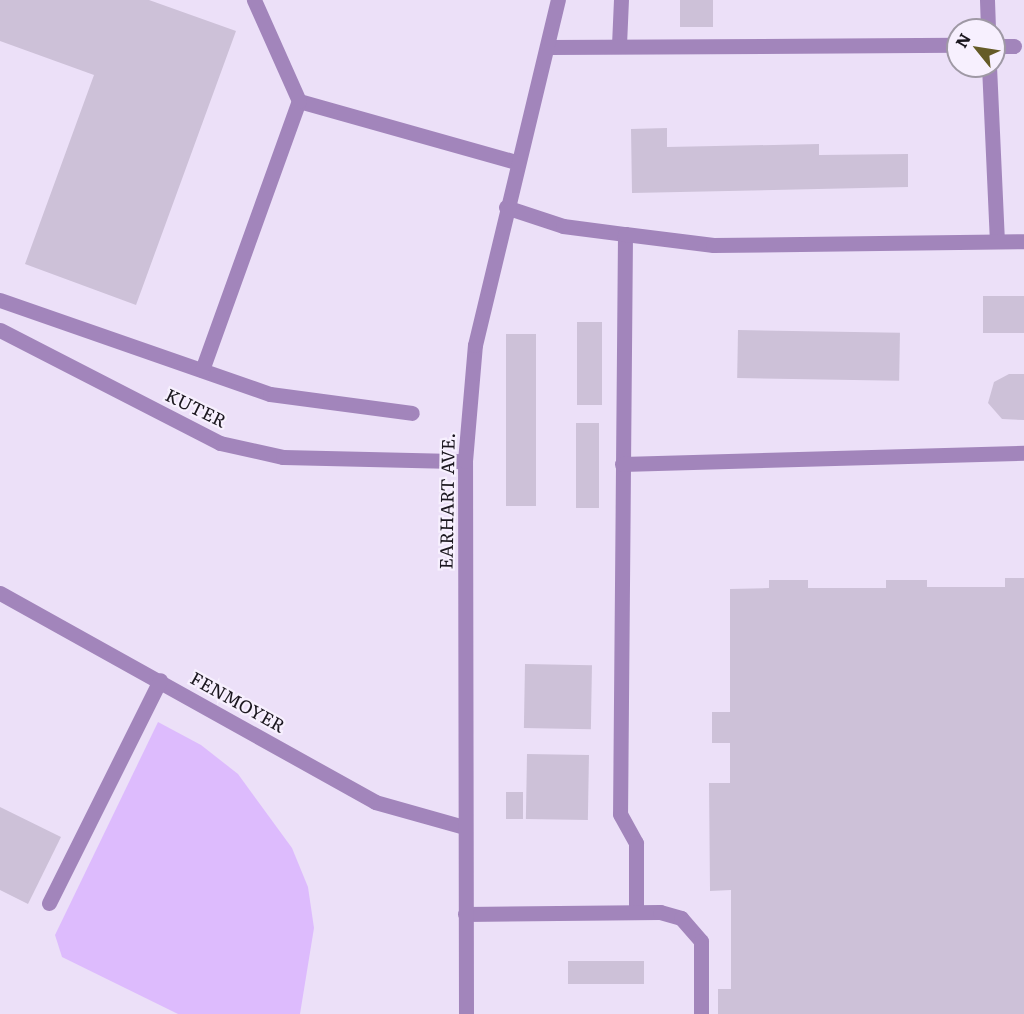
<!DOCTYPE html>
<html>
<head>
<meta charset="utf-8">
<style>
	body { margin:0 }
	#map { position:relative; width:1024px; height:1014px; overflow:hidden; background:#ece0f8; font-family:Literata,serif }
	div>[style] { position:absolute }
	.green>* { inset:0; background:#ddbbfd }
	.building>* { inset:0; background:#cdc1d8; transform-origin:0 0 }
	.minor>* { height:15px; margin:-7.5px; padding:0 7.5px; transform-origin:7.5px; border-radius:7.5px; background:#a285bb }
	span { translate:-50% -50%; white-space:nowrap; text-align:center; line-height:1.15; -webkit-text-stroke:4.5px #f7f0fe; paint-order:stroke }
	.street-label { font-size:18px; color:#1b171f }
	.north { position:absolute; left:946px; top:18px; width:60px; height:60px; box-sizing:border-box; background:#f7f0fe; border:2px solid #9f99a5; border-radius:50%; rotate:300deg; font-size:16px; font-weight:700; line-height:24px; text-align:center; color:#1b171f }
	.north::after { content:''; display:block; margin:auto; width:21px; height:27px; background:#655b27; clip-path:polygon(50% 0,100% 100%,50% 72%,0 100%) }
</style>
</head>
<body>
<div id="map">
	<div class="green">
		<i style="clip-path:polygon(158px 722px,201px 745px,238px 774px,292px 848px,308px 887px,314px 928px,300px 1014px,178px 1014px,62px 957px,55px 935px)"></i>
	</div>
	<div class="building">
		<i style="clip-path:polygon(0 0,149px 0,236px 31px,136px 305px,25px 264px,94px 75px,0 41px)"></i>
		<i style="left:680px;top:0;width:33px;height:27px"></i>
		<i style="clip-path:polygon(667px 128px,667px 147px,819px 144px,819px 155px,908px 154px,908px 187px,632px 193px,631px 129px)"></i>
		<i style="left:983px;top:296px;width:41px;height:37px"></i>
		<i style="left:577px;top:322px;width:25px;height:83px"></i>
		<i style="left:738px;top:330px;width:162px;height:48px;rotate:1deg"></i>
		<i style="left:506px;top:334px;width:30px;height:172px"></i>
		<i style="clip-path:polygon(1009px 374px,1024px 374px,1024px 420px,1002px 419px,988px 403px,994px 382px)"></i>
		<i style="left:576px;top:423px;width:23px;height:85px"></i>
		<i style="clip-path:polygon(1005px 578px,1024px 578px,1024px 1014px,718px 1014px,718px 989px,731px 989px,731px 890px,710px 891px,709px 783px,730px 783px,730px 743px,712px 743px,712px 712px,730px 712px,730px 589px,769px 588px,769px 580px,808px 580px,808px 588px,886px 588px,886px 580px,927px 580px,927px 587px,1005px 587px)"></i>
		<i style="left:525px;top:664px;width:67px;height:64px;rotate:1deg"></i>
		<i style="left:527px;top:754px;width:62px;height:65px;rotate:1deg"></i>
		<i style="left:506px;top:792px;width:17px;height:27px"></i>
		<i style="clip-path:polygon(0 807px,61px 837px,28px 904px,0 890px)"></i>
		<i style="left:568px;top:961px;width:76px;height:23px"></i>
	</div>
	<div class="minor">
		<i style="left:987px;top:0;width:30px;rotate:88deg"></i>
		<i style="left:619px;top:45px;width:45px;rotate:-87.5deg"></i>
		<i style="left:994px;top:46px;width:20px"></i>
		<i style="left:549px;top:47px;width:409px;rotate:-0.3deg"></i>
		<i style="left:989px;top:66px;width:175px;rotate:87.4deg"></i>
		<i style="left:299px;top:101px;width:225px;rotate:15.7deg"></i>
		<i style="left:506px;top:207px;width:60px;rotate:18.4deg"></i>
		<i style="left:563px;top:226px;width:63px;rotate:7.4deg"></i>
		<i style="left:625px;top:234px;width:580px;rotate:90.49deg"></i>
		<i style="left:620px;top:814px;width:33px;rotate:61deg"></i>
		<i style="left:636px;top:843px;width:69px;rotate:90deg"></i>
		<i style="left:625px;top:234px;width:89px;rotate:7.1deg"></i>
		<i style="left:713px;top:245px;width:311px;rotate:-0.7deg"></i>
		<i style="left:0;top:300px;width:286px;rotate:19.2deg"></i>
		<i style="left:270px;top:394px;width:143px;rotate:7.6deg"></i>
		<i style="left:0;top:330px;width:247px;rotate:27.2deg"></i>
		<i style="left:220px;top:443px;width:65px;rotate:12.5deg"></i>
		<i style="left:283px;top:457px;width:182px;rotate:1.3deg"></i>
		<i style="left:202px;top:370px;width:286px;rotate:-70.2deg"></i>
		<i style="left:299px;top:101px;width:111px;rotate:-114deg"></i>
		<i style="left:622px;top:464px;width:402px;rotate:-1.6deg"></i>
		<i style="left:0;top:593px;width:429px;rotate:29.1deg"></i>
		<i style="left:375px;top:802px;width:92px;rotate:15.7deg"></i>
		<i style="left:49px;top:903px;width:249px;rotate:-63.5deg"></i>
		<i style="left:465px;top:914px;width:195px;rotate:-0.6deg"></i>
		<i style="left:660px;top:912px;width:22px;rotate:16deg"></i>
		<i style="left:681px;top:918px;width:30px;rotate:49deg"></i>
		<i style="left:701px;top:941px;width:73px;rotate:90deg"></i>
		<i style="left:466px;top:1014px;width:553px;rotate:-90.1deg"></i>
		<i style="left:465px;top:461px;width:116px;rotate:-85.1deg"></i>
		<i style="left:475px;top:345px;width:355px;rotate:-76.5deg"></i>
	</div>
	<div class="street-label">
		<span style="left:196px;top:408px;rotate:26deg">KUTER</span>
		<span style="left:447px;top:501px;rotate:-89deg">EARHART AVE.</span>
		<span style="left:238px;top:702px;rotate:29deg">FENMOYER</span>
	</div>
	<div class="north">N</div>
</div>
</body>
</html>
